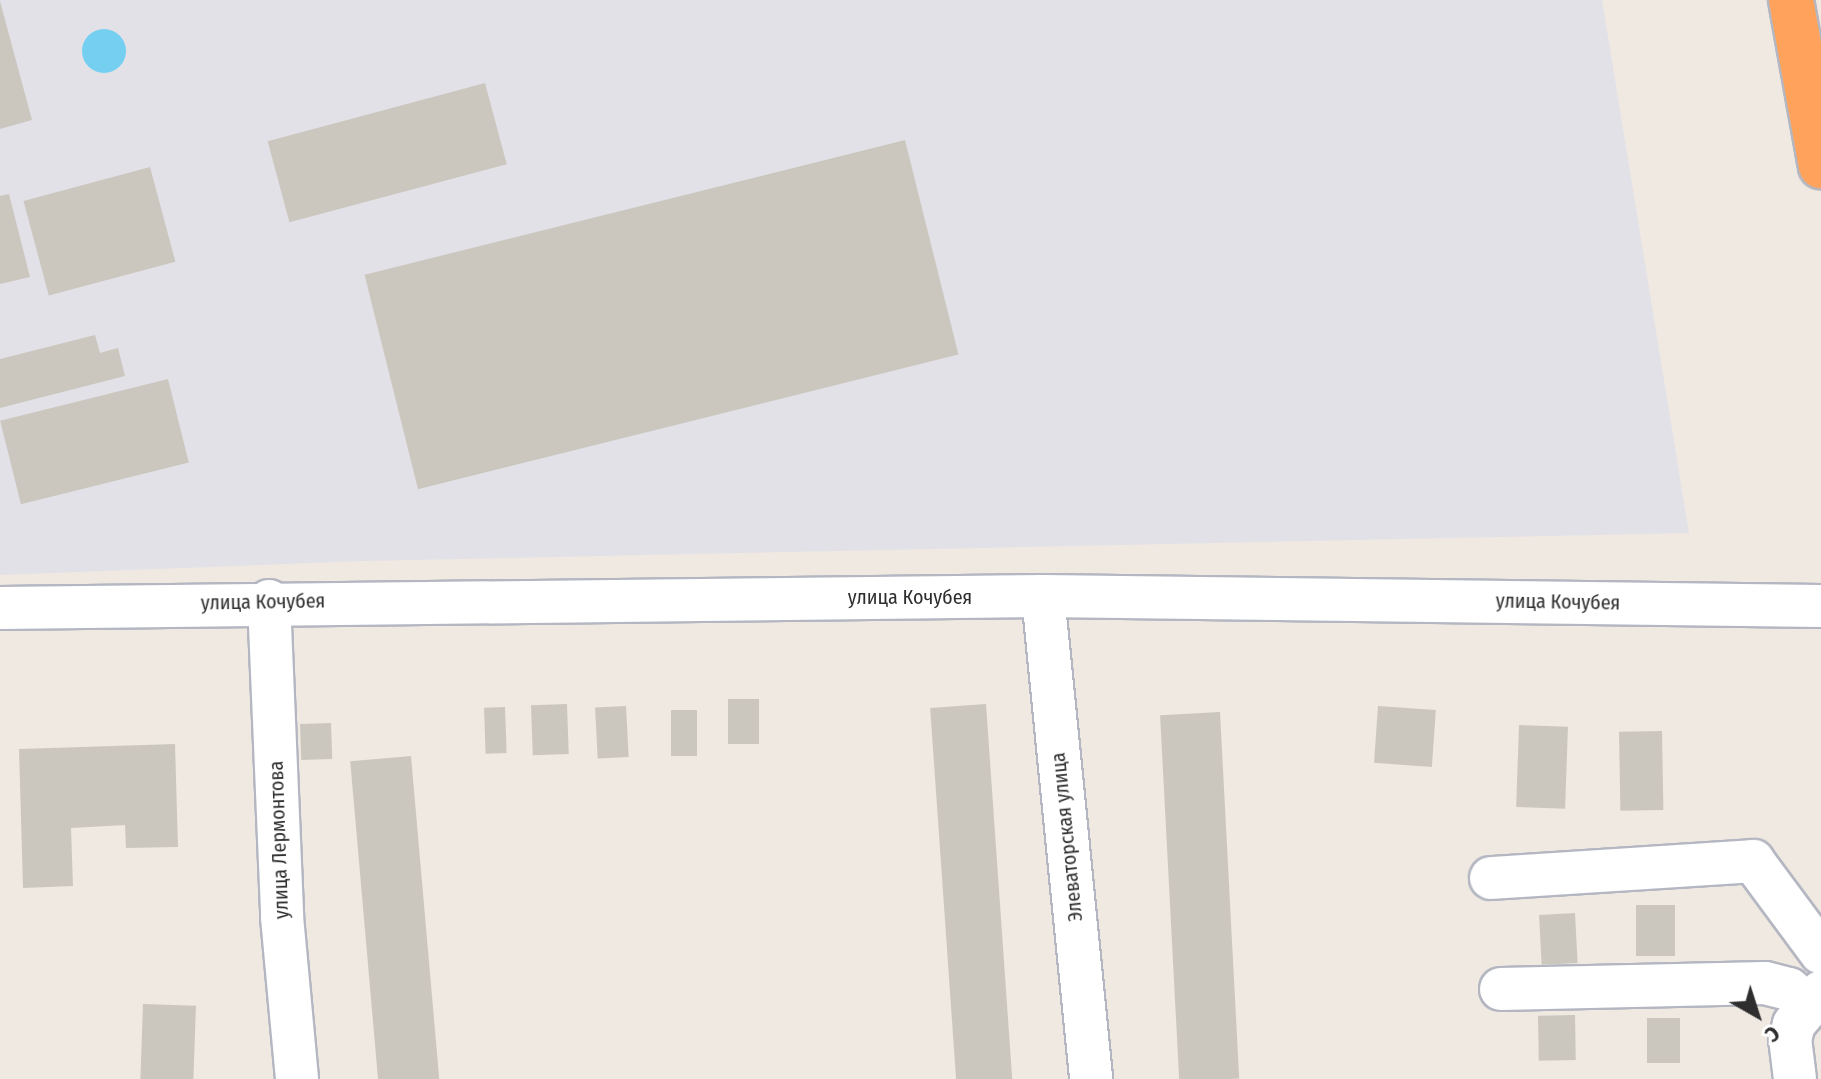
<!DOCTYPE html>
<html>
<head>
<meta charset="utf-8">
<style>
	body { margin:0 }
	#map { position:relative; width:1821px; height:1079px; overflow:hidden; background:#efe9e1; font-family:"Fira Sans Condensed",sans-serif }
	div>[style] { position:absolute }
	.industrial>* { inset:0; background:#e3e1e8 }
	.water>* { inset:0; background:#75cff0 }
	.round { border-radius:50% }
	.building>* { inset:0; background:#cbc7bf; transform-origin:0 0 }
	.roads { filter:drop-shadow(2px 0 #b4b7c1) drop-shadow(-2px 0 #b4b7c1) drop-shadow(0 2px #b4b7c1) drop-shadow(0 -2px #b4b7c1) }
	.minor>* { height:42px; margin:-21px; padding:0 21px; transform-origin:21px; border-radius:21px; background:#fff }
	.highway>* { height:44px; margin:-22px; padding:0 22px; transform-origin:22px; border-radius:22px; background:#ffa35c }
	span { translate:-50% -50%; white-space:nowrap; text-align:center; line-height:1.15; -webkit-text-stroke:8px #fff; paint-order:stroke }
	.street-label { font-size:20px; color:#2e2e2e }
	.north { position:absolute; left:1717px; top:975px; width:80px; height:80px; -webkit-text-stroke:6px #fff; paint-order:stroke; rotate:141deg; font-size:22px; font-weight:700; line-height:32px; text-align:center; color:#2e2e2e }
	.north::after { content:''; display:block; margin:auto; width:28px; height:36px; background:#2e2e2e; clip-path:polygon(50% 0,100% 100%,50% 72%,0 100%) }
</style>
</head>
<body>
<div id="map">
	<div class="industrial">
		<i style="clip-path:polygon(0 0,1602px 0,1689px 533px,364px 561px,0 575px)"></i>
	</div>
	<div class="water">
		<i class="round" style="left:82px;top:29px;width:44px;height:44px"></i>
	</div>
	<div class="building">
		<i style="clip-path:polygon(0 1px,32px 120px,0 129px)"></i>
		<i style="left:485px;top:83px;width:84px;height:225px;rotate:75deg"></i>
		<i style="left:905px;top:140px;width:221px;height:557px;rotate:76deg"></i>
		<i style="left:150px;top:167px;width:98px;height:131px;rotate:75deg"></i>
		<i style="clip-path:polygon(9px 194px,30px 277px,0 284px,0 196px)"></i>
		<i style="clip-path:polygon(95px 335px,100px 353px,118px 348px,125px 376px,0 408px,0 359px)"></i>
		<i style="left:168px;top:379px;width:86px;height:173px;rotate:76deg"></i>
		<i style="left:728px;top:699px;width:31px;height:45px"></i>
		<i style="left:567px;top:704px;width:50px;height:36px;rotate:88deg"></i>
		<i style="left:986px;top:704px;width:376px;height:56px;rotate:86deg"></i>
		<i style="left:626px;top:706px;width:51px;height:31px;rotate:87deg"></i>
		<i style="left:1378px;top:706px;width:58px;height:57px;rotate:4deg"></i>
		<i style="left:505px;top:707px;width:46px;height:21px;rotate:88deg"></i>
		<i style="left:671px;top:710px;width:26px;height:46px"></i>
		<i style="left:1220px;top:712px;width:367px;height:60px;rotate:87deg"></i>
		<i style="left:331px;top:723px;width:36px;height:31px;rotate:88deg"></i>
		<i style="left:1519px;top:725px;width:49px;height:82px;rotate:2deg"></i>
		<i style="left:1662px;top:731px;width:79px;height:43px;rotate:89deg"></i>
		<i style="clip-path:polygon(175px 744px,178px 847px,126px 848px,125px 825px,71px 828px,73px 886px,23px 888px,19px 749px)"></i>
		<i style="left:411px;top:756px;width:324px;height:61px;rotate:85deg"></i>
		<i style="left:1675px;top:905px;width:51px;height:39px;rotate:90deg"></i>
		<i style="left:1575px;top:913px;width:50px;height:36px;rotate:87deg"></i>
		<i style="left:143px;top:1004px;width:53px;height:75px;rotate:2deg"></i>
		<i style="left:1575px;top:1015px;width:45px;height:37px;rotate:89deg"></i>
		<i style="left:1647px;top:1018px;width:33px;height:45px"></i>
	</div>
	<div class="roads">
		<div class="minor">
			<i style="left:1043px;top:596px;width:485px;rotate:84.3deg"></i>
			<i style="left:269px;top:601px;width:316px;rotate:87.6deg"></i>
			<i style="left:282px;top:917px;width:163px;rotate:84.7deg"></i>
			<i style="left:0;top:608px;width:1043px;rotate:-0.66deg"></i>
			<i style="left:1043px;top:596px;width:778px;rotate:0.74deg"></i>
			<i style="left:1491px;top:878px;width:263px;rotate:-3.7deg"></i>
			<i style="left:1753px;top:861px;width:114px;rotate:53.5deg"></i>
			<i style="left:1501px;top:989px;width:264px;rotate:-1.3deg"></i>
			<i style="left:1765px;top:983px;width:25px;rotate:14deg"></i>
			<i style="left:1789px;top:989px;width:23px;rotate:40deg"></i>
			<i style="left:1795px;top:1079px;width:39px;rotate:-97deg"></i>
			<i style="left:1790px;top:1040px;width:16px;rotate:-76deg"></i>
			<i style="left:1794px;top:1024px;width:42px;rotate:-49.8deg"></i>
		</div>
		<div class="highway">
			<i style="left:1791px;top:0;width:169px;rotate:79.8deg"></i>
		</div>
	</div>
	<div class="street-label">
		<span style="left:910px;top:597px">улица Кочубея</span>
		<span style="left:263px;top:602px;rotate:-1deg">улица Кочубея</span>
		<span style="left:1558px;top:602px;rotate:1deg">улица Кочубея</span>
		<span style="left:1067px;top:837px;rotate:-96deg">Элеваторская улица</span>
		<span style="left:279px;top:840px;rotate:-92deg">улица Лермонтова</span>
	</div>
	<div class="north">С</div>
</div>
</body>
</html>
